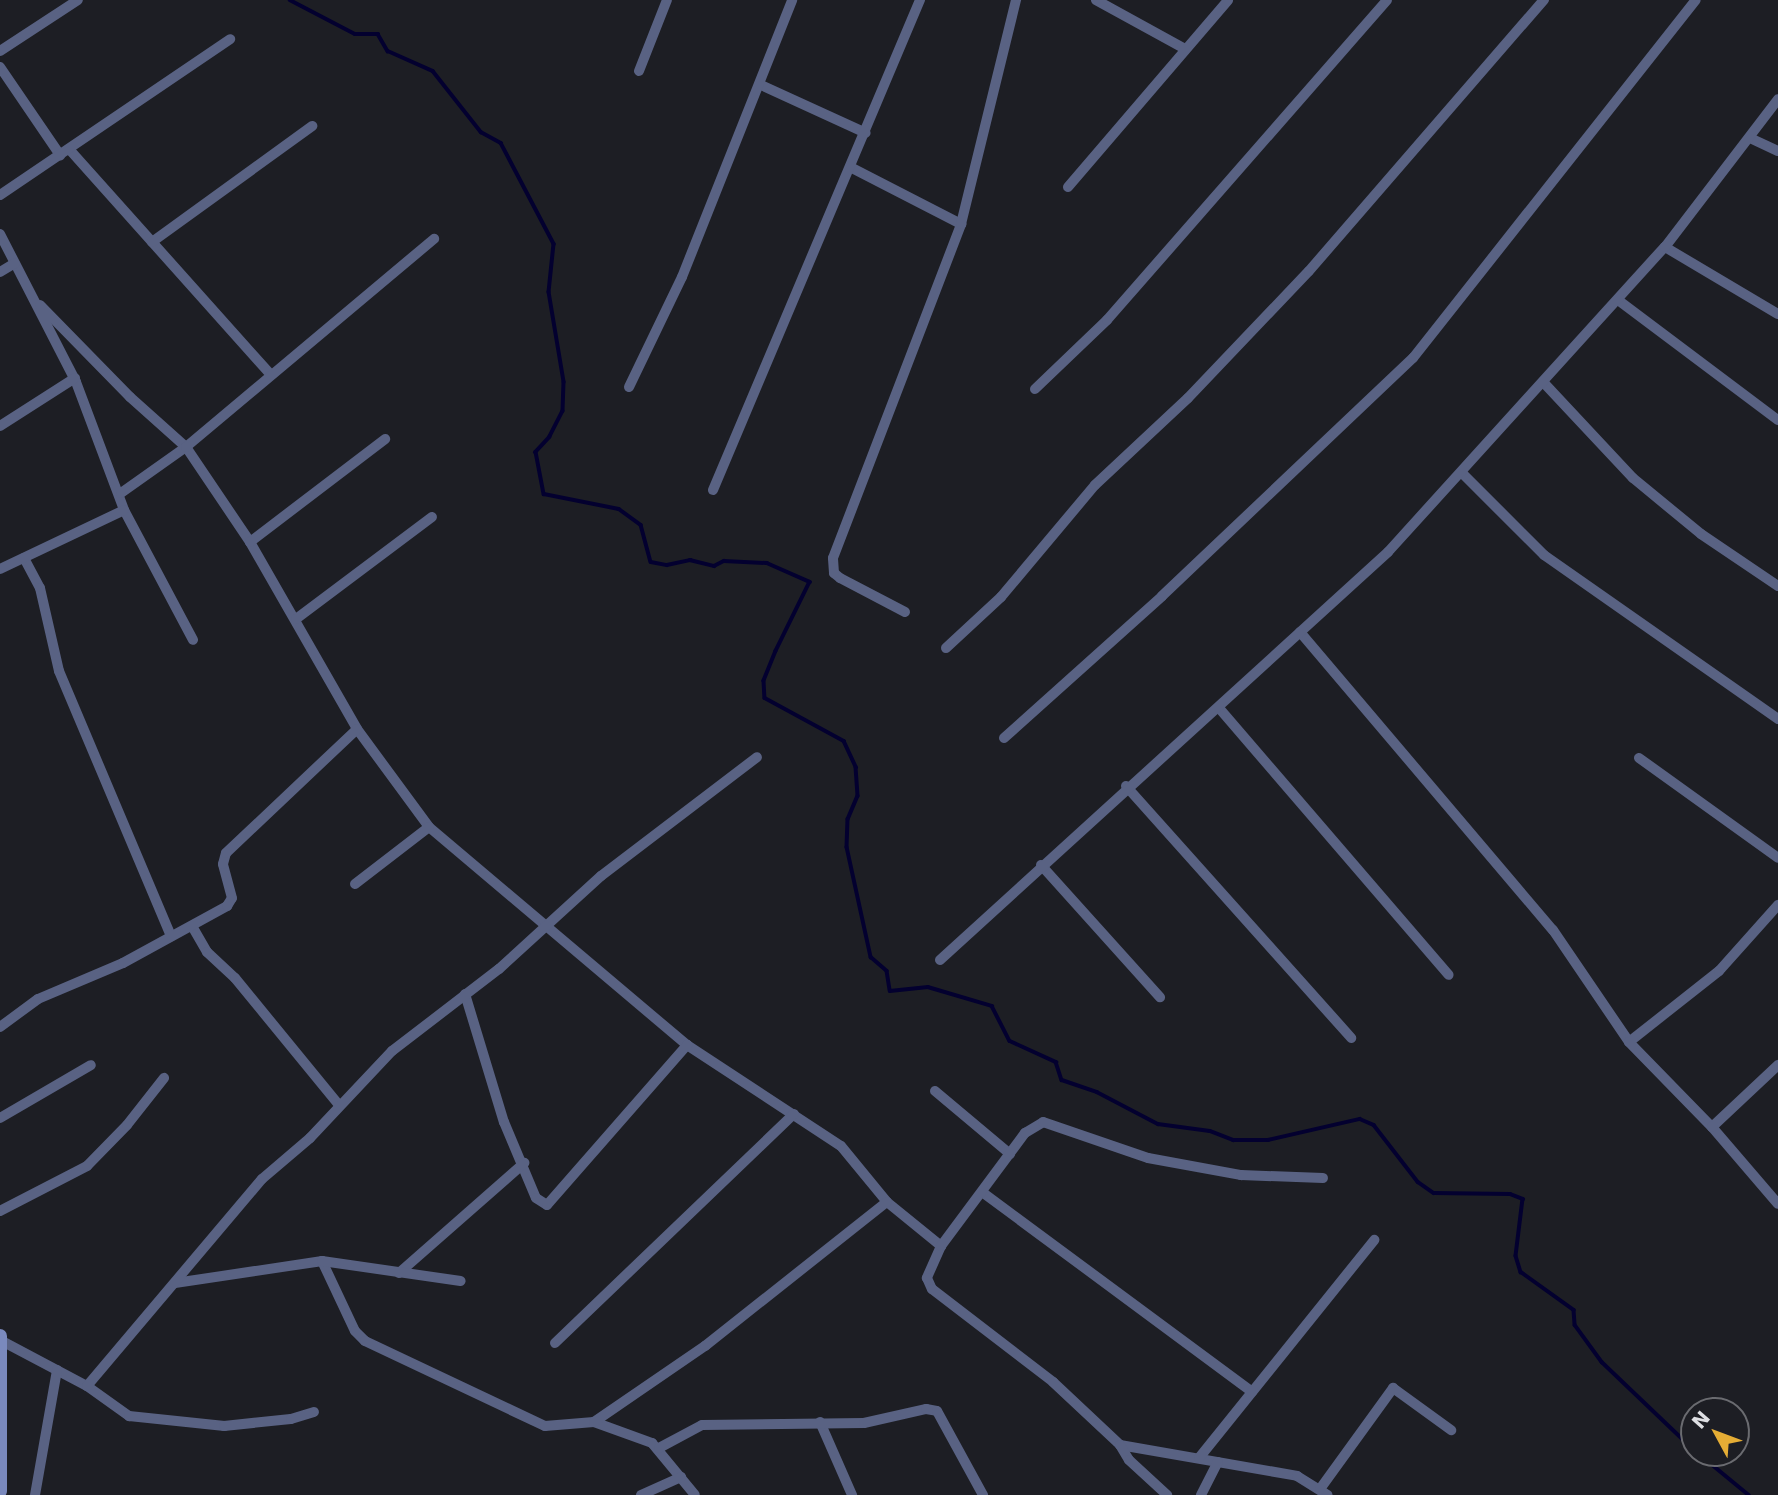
<!DOCTYPE html>
<html>
<head>
<meta charset="utf-8">
<style>
	body { margin:0 }
	#map { position:relative; width:1778px; height:1495px; overflow:hidden; background:#1d1e24; font-family:"DejaVu Sans",sans-serif }
	div>[style] { position:absolute }
	.stream>* { height:3.5px; margin:-1.75px; padding:0 1.75px; transform-origin:1.75px; border-radius:1.75px; background:#03002f }
	.street>* { height:10px; margin:-5px; padding:0 5px; transform-origin:5px; border-radius:5px; background:#596283 }
	.secondary>* { height:14px; margin:-7px; padding:0 7px; transform-origin:7px; border-radius:7px; background:#7a89bd }
	span { translate:-50% -50%; white-space:nowrap; text-align:center; line-height:1.15; -webkit-text-stroke:7px #1d1e24; paint-order:stroke }
	.north { position:absolute; left:1680px; top:1397px; width:70px; height:70px; box-sizing:border-box; background:#1d1e24; border:2px solid #6a6b70; border-radius:50%; rotate:311deg; font-size:19px; font-weight:700; line-height:28px; text-align:center; color:#dedfe3 }
	.north::after { content:''; display:block; margin:auto; width:24px; height:32px; background:#e5ad35; clip-path:polygon(50% 0,100% 100%,50% 72%,0 100%) }
</style>
</head>
<body>
<div id="map">
	<div class="stream">
		<i style="left:290px;top:0;width:73px;rotate:27.6deg"></i>
		<i style="left:355px;top:34px;width:23px"></i>
		<i style="left:378px;top:34px;width:20px;rotate:60deg"></i>
		<i style="left:388px;top:51px;width:49px;rotate:24deg"></i>
		<i style="left:433px;top:71px;width:78px;rotate:51.8deg"></i>
		<i style="left:481px;top:132px;width:23px;rotate:29deg"></i>
		<i style="left:501px;top:143px;width:114px;rotate:62.3deg"></i>
		<i style="left:554px;top:244px;width:48px;rotate:95.9deg"></i>
		<i style="left:549px;top:292px;width:91px;rotate:80.5deg"></i>
		<i style="left:564px;top:382px;width:29px;rotate:92deg"></i>
		<i style="left:563px;top:411px;width:29px;rotate:117deg"></i>
		<i style="left:550px;top:437px;width:21px;rotate:133deg"></i>
		<i style="left:536px;top:452px;width:43px;rotate:79.2deg"></i>
		<i style="left:544px;top:494px;width:76px;rotate:11.3deg"></i>
		<i style="left:619px;top:509px;width:27px;rotate:36deg"></i>
		<i style="left:641px;top:525px;width:38px;rotate:75deg"></i>
		<i style="left:651px;top:562px;width:16px;rotate:11deg"></i>
		<i style="left:667px;top:565px;width:24px;rotate:-12deg"></i>
		<i style="left:690px;top:560px;width:25px;rotate:14deg"></i>
		<i style="left:714px;top:566px;width:11px;rotate:-27deg"></i>
		<i style="left:724px;top:561px;width:43px;rotate:2.7deg"></i>
		<i style="left:767px;top:563px;width:47px;rotate:23.8deg"></i>
		<i style="left:810px;top:582px;width:77px;rotate:116.2deg"></i>
		<i style="left:776px;top:651px;width:32px;rotate:112deg"></i>
		<i style="left:764px;top:681px;width:17px;rotate:87deg"></i>
		<i style="left:765px;top:698px;width:90px;rotate:28.6deg"></i>
		<i style="left:844px;top:741px;width:29px;rotate:65deg"></i>
		<i style="left:856px;top:767px;width:29px;rotate:86deg"></i>
		<i style="left:858px;top:796px;width:25px;rotate:113deg"></i>
		<i style="left:848px;top:819px;width:28px;rotate:92deg"></i>
		<i style="left:847px;top:847px;width:113px;rotate:77.7deg"></i>
		<i style="left:871px;top:957px;width:21px;rotate:41deg"></i>
		<i style="left:887px;top:971px;width:20px;rotate:81deg"></i>
		<i style="left:890px;top:991px;width:38px;rotate:-6deg"></i>
		<i style="left:928px;top:987px;width:67px;rotate:16.5deg"></i>
		<i style="left:992px;top:1006px;width:39px;rotate:63deg"></i>
		<i style="left:1010px;top:1041px;width:51px;rotate:24.5deg"></i>
		<i style="left:1056px;top:1062px;width:19px;rotate:72deg"></i>
		<i style="left:1062px;top:1080px;width:37px;rotate:19deg"></i>
		<i style="left:1097px;top:1092px;width:69px;rotate:27.7deg"></i>
		<i style="left:1158px;top:1124px;width:52px;rotate:7.7deg"></i>
		<i style="left:1210px;top:1131px;width:25px;rotate:21deg"></i>
		<i style="left:1233px;top:1140px;width:35px"></i>
		<i style="left:1268px;top:1140px;width:94px;rotate:-12.9deg"></i>
		<i style="left:1360px;top:1119px;width:15px;rotate:23deg"></i>
		<i style="left:1374px;top:1125px;width:72px;rotate:52.3deg"></i>
		<i style="left:1418px;top:1182px;width:19px;rotate:35deg"></i>
		<i style="left:1434px;top:1193px;width:76px;rotate:0.8deg"></i>
		<i style="left:1510px;top:1194px;width:14px;rotate:21deg"></i>
		<i style="left:1523px;top:1199px;width:57px;rotate:97deg"></i>
		<i style="left:1516px;top:1256px;width:17px;rotate:73deg"></i>
		<i style="left:1521px;top:1272px;width:65px;rotate:35.6deg"></i>
		<i style="left:1574px;top:1310px;width:15px;rotate:86deg"></i>
		<i style="left:1575px;top:1325px;width:46px;rotate:53.9deg"></i>
		<i style="left:1602px;top:1362px;width:127px;rotate:43.7deg"></i>
		<i style="left:1698px;top:1453px;width:66px;rotate:39.5deg"></i>
	</div>
	<div class="street">
		<i style="left:1096px;top:0;width:102px;rotate:28.8deg"></i>
		<i style="left:0;top:51px;width:93px;rotate:-33.2deg"></i>
		<i style="left:0;top:67px;width:107px;rotate:55.7deg"></i>
		<i style="left:639px;top:71px;width:76px;rotate:-68.5deg"></i>
		<i style="left:761px;top:85px;width:115px;rotate:24.6deg"></i>
		<i style="left:1750px;top:138px;width:31px;rotate:25deg"></i>
		<i style="left:69px;top:149px;width:300px;rotate:48.2deg"></i>
		<i style="left:852px;top:168px;width:123px;rotate:27.2deg"></i>
		<i style="left:1068px;top:187px;width:246px;rotate:-49.4deg"></i>
		<i style="left:0;top:195px;width:278px;rotate:-34.1deg"></i>
		<i style="left:0;top:234px;width:166px;rotate:62.8deg"></i>
		<i style="left:76px;top:382px;width:137px;rotate:69.4deg"></i>
		<i style="left:124px;top:510px;width:147px;rotate:62deg"></i>
		<i style="left:152px;top:242px;width:198px;rotate:-35.9deg"></i>
		<i style="left:1665px;top:247px;width:131px;rotate:30.7deg"></i>
		<i style="left:0;top:272px;width:17px;rotate:-31deg"></i>
		<i style="left:1618px;top:300px;width:200px;rotate:36.9deg"></i>
		<i style="left:40px;top:305px;width:129px;rotate:45.6deg"></i>
		<i style="left:130px;top:397px;width:75px;rotate:41.8deg"></i>
		<i style="left:186px;top:447px;width:115px;rotate:56deg"></i>
		<i style="left:250px;top:542px;width:215px;rotate:60.2deg"></i>
		<i style="left:357px;top:729px;width:122px;rotate:53.7deg"></i>
		<i style="left:429px;top:827px;width:338px;rotate:40.2deg"></i>
		<i style="left:687px;top:1045px;width:184px;rotate:33.3deg"></i>
		<i style="left:841px;top:1146px;width:72px;rotate:50.6deg"></i>
		<i style="left:887px;top:1202px;width:70px;rotate:39.2deg"></i>
		<i style="left:941px;top:1246px;width:35px;rotate:114deg"></i>
		<i style="left:927px;top:1278px;width:12px;rotate:66deg"></i>
		<i style="left:932px;top:1289px;width:153px;rotate:37.5deg"></i>
		<i style="left:1053px;top:1382px;width:92px;rotate:43.2deg"></i>
		<i style="left:1120px;top:1445px;width:180px;rotate:9.9deg"></i>
		<i style="left:1297px;top:1476px;width:36px;rotate:32deg"></i>
		<i style="left:1544px;top:383px;width:130px;rotate:46.9deg"></i>
		<i style="left:1633px;top:478px;width:88px;rotate:39.5deg"></i>
		<i style="left:1701px;top:534px;width:93px;rotate:34deg"></i>
		<i style="left:629px;top:387px;width:122px;rotate:-64.3deg"></i>
		<i style="left:682px;top:277px;width:298px;rotate:-68.3deg"></i>
		<i style="left:1035px;top:389px;width:100px;rotate:-43.8deg"></i>
		<i style="left:1107px;top:320px;width:425px;rotate:-48.8deg"></i>
		<i style="left:0;top:426px;width:89px;rotate:-32.6deg"></i>
		<i style="left:1463px;top:474px;width:115px;rotate:45deg"></i>
		<i style="left:1544px;top:555px;width:286px;rotate:35deg"></i>
		<i style="left:713px;top:490px;width:532px;rotate:-67.1deg"></i>
		<i style="left:121px;top:493px;width:80px;rotate:-35.3deg"></i>
		<i style="left:186px;top:447px;width:324px;rotate:-40deg"></i>
		<i style="left:250px;top:542px;width:170px;rotate:-37.3deg"></i>
		<i style="left:24px;top:558px;width:34px;rotate:62deg"></i>
		<i style="left:40px;top:588px;width:85px;rotate:77.1deg"></i>
		<i style="left:59px;top:671px;width:288px;rotate:67.1deg"></i>
		<i style="left:0;top:569px;width:137px;rotate:-25.4deg"></i>
		<i style="left:905px;top:612px;width:73px;rotate:-152.4deg"></i>
		<i style="left:840px;top:578px;width:8px;rotate:-140deg"></i>
		<i style="left:834px;top:573px;width:15px;rotate:-94deg"></i>
		<i style="left:833px;top:558px;width:358px;rotate:-69deg"></i>
		<i style="left:961px;top:224px;width:231px;rotate:-76.2deg"></i>
		<i style="left:296px;top:619px;width:170px;rotate:-36.9deg"></i>
		<i style="left:1300px;top:632px;width:391px;rotate:49.7deg"></i>
		<i style="left:1553px;top:930px;width:135px;rotate:55.8deg"></i>
		<i style="left:1629px;top:1042px;width:119px;rotate:45.7deg"></i>
		<i style="left:1712px;top:1127px;width:101px;rotate:49.4deg"></i>
		<i style="left:946px;top:648px;width:75px;rotate:-42.8deg"></i>
		<i style="left:1001px;top:597px;width:146px;rotate:-50deg"></i>
		<i style="left:1095px;top:485px;width:127px;rotate:-43.1deg"></i>
		<i style="left:1188px;top:398px;width:175px;rotate:-46.4deg"></i>
		<i style="left:1309px;top:271px;width:359px;rotate:-49.1deg"></i>
		<i style="left:1219px;top:708px;width:352px;rotate:49.3deg"></i>
		<i style="left:1004px;top:738px;width:212px;rotate:-41.9deg"></i>
		<i style="left:1162px;top:596px;width:346px;rotate:-43.5deg"></i>
		<i style="left:1413px;top:358px;width:456px;rotate:-51.7deg"></i>
		<i style="left:1639px;top:758px;width:171px;rotate:35.7deg"></i>
		<i style="left:1126px;top:786px;width:338px;rotate:48.2deg"></i>
		<i style="left:1041px;top:865px;width:178px;rotate:48deg"></i>
		<i style="left:355px;top:884px;width:93px;rotate:-37.6deg"></i>
		<i style="left:192px;top:926px;width:30px;rotate:60deg"></i>
		<i style="left:207px;top:952px;width:38px;rotate:43deg"></i>
		<i style="left:235px;top:978px;width:164px;rotate:50.7deg"></i>
		<i style="left:940px;top:960px;width:606px;rotate:-42.32deg"></i>
		<i style="left:1388px;top:552px;width:412px;rotate:-47.8deg"></i>
		<i style="left:1665px;top:247px;width:186px;rotate:-52.6deg"></i>
		<i style="left:465px;top:994px;width:134px;rotate:73.1deg"></i>
		<i style="left:504px;top:1122px;width:82px;rotate:67.2deg"></i>
		<i style="left:536px;top:1198px;width:13px;rotate:32deg"></i>
		<i style="left:547px;top:1205px;width:213px;rotate:-48.8deg"></i>
		<i style="left:0;top:1027px;width:47px;rotate:-36.4deg"></i>
		<i style="left:38px;top:999px;width:92px;rotate:-23deg"></i>
		<i style="left:123px;top:963px;width:119px;rotate:-28.7deg"></i>
		<i style="left:227px;top:906px;width:9px;rotate:-58deg"></i>
		<i style="left:232px;top:898px;width:35px;rotate:-105deg"></i>
		<i style="left:223px;top:864px;width:11px;rotate:-75deg"></i>
		<i style="left:226px;top:853px;width:180px;rotate:-43.4deg"></i>
		<i style="left:1629px;top:1042px;width:115px;rotate:-38.3deg"></i>
		<i style="left:1719px;top:971px;width:89px;rotate:-48.2deg"></i>
		<i style="left:935px;top:1091px;width:98px;rotate:40deg"></i>
		<i style="left:0;top:1118px;width:105px;rotate:-30.2deg"></i>
		<i style="left:1712px;top:1127px;width:91px;rotate:-43.2deg"></i>
		<i style="left:982px;top:1192px;width:336px;rotate:36.5deg"></i>
		<i style="left:0;top:1211px;width:98px;rotate:-27.3deg"></i>
		<i style="left:87px;top:1166px;width:57px;rotate:-45.7deg"></i>
		<i style="left:127px;top:1125px;width:60px;rotate:-51.8deg"></i>
		<i style="left:941px;top:1246px;width:141px;rotate:-53.4deg"></i>
		<i style="left:1025px;top:1133px;width:21px;rotate:-31deg"></i>
		<i style="left:1043px;top:1122px;width:111px;rotate:18.9deg"></i>
		<i style="left:1148px;top:1158px;width:95px;rotate:10.4deg"></i>
		<i style="left:1241px;top:1175px;width:82px;rotate:2.1deg"></i>
		<i style="left:322px;top:1261px;width:77px;rotate:64.8deg"></i>
		<i style="left:355px;top:1331px;width:14px;rotate:45deg"></i>
		<i style="left:365px;top:1341px;width:199px;rotate:25.3deg"></i>
		<i style="left:545px;top:1426px;width:49px;rotate:-4.7deg"></i>
		<i style="left:594px;top:1422px;width:62px;rotate:19.9deg"></i>
		<i style="left:652px;top:1443px;width:67px;rotate:50.4deg"></i>
		<i style="left:399px;top:1273px;width:167px;rotate:-41.3deg"></i>
		<i style="left:175px;top:1283px;width:149px;rotate:-8.5deg"></i>
		<i style="left:322px;top:1261px;width:140px;rotate:8.2deg"></i>
		<i style="left:0;top:1340px;width:98px;rotate:27.9deg"></i>
		<i style="left:87px;top:1386px;width:52px;rotate:35.5deg"></i>
		<i style="left:129px;top:1416px;width:96px;rotate:6deg"></i>
		<i style="left:224px;top:1426px;width:67px;rotate:-6deg"></i>
		<i style="left:291px;top:1419px;width:24px;rotate:-17deg"></i>
		<i style="left:555px;top:1343px;width:331px;rotate:-43.8deg"></i>
		<i style="left:87px;top:1386px;width:271px;rotate:-49.8deg"></i>
		<i style="left:262px;top:1179px;width:63px;rotate:-40.5deg"></i>
		<i style="left:310px;top:1138px;width:120px;rotate:-46.7deg"></i>
		<i style="left:392px;top:1051px;width:135px;rotate:-37.5deg"></i>
		<i style="left:499px;top:969px;width:138px;rotate:-42.4deg"></i>
		<i style="left:601px;top:876px;width:196px;rotate:-37.3deg"></i>
		<i style="left:594px;top:1422px;width:135px;rotate:-34.4deg"></i>
		<i style="left:705px;top:1346px;width:232px;rotate:-38.4deg"></i>
		<i style="left:820px;top:1422px;width:80px;rotate:66.3deg"></i>
		<i style="left:1120px;top:1445px;width:17px;rotate:59deg"></i>
		<i style="left:1129px;top:1460px;width:52px;rotate:42.6deg"></i>
		<i style="left:659px;top:1448px;width:49px;rotate:-28.1deg"></i>
		<i style="left:702px;top:1425px;width:162px;rotate:-0.7deg"></i>
		<i style="left:864px;top:1423px;width:64px;rotate:-12.7deg"></i>
		<i style="left:926px;top:1409px;width:11px;rotate:10deg"></i>
		<i style="left:937px;top:1411px;width:96px;rotate:61.3deg"></i>
		<i style="left:1199px;top:1458px;width:280px;rotate:-51.2deg"></i>
		<i style="left:1320px;top:1489px;width:125px;rotate:-54.1deg"></i>
		<i style="left:1393px;top:1388px;width:72px;rotate:35.9deg"></i>
		<i style="left:35px;top:1495px;width:127px;rotate:-80deg"></i>
		<i style="left:641px;top:1495px;width:44px;rotate:-24.2deg"></i>
		<i style="left:1201px;top:1495px;width:37px;rotate:-63deg"></i>
	</div>
	<div class="secondary">
		<i style="left:0;top:1336px;width:155px;rotate:90deg"></i>
	</div>
	<div class="north">N</div>
</div>
</body>
</html>
